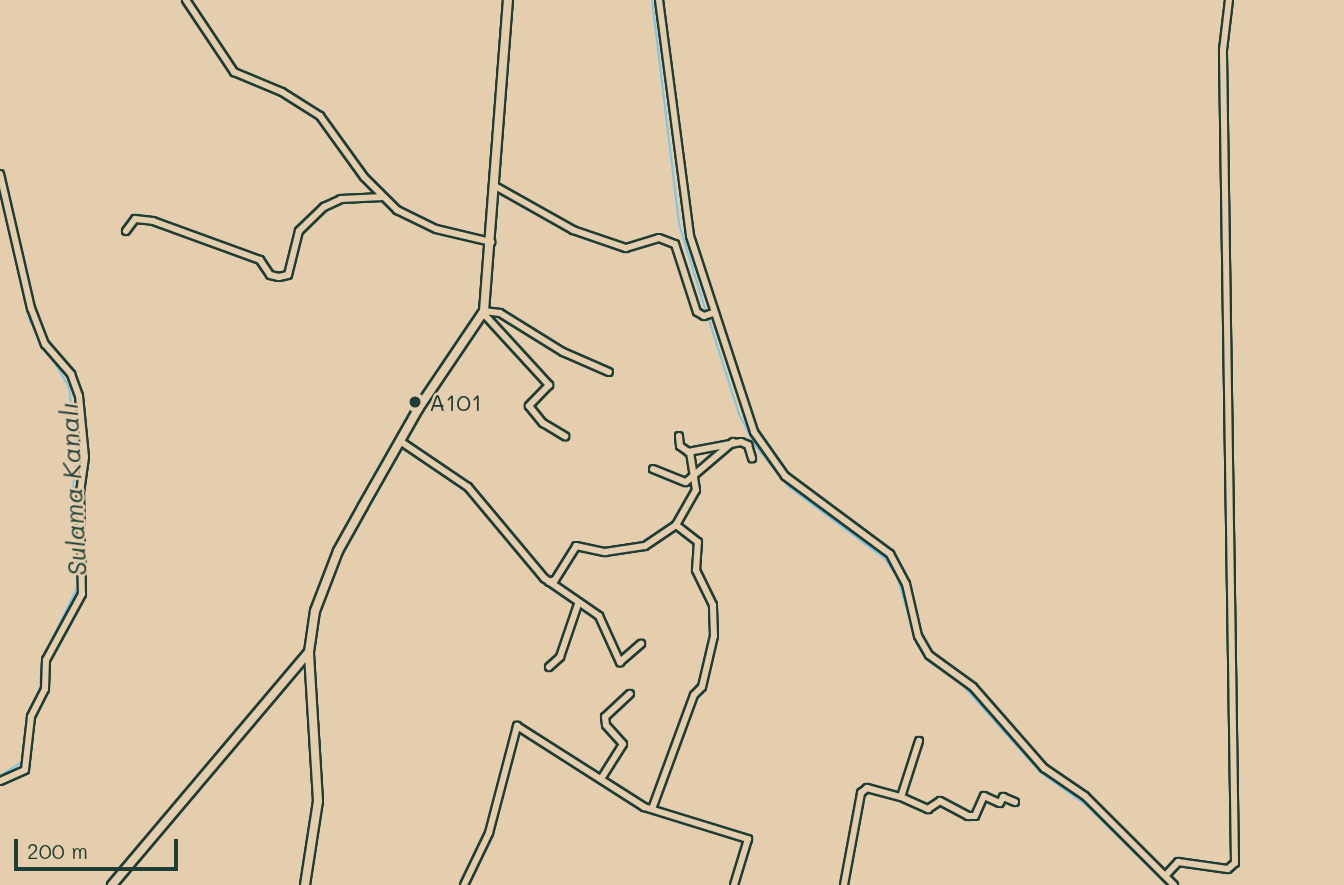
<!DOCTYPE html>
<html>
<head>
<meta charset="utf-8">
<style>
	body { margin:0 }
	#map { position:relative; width:1344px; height:885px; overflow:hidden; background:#e5ceae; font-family:Mali,sans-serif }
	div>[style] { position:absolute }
	.stream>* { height:2px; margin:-1px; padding:0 1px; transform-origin:1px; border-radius:1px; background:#81c6e2 }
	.roads { filter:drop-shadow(2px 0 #1f3d34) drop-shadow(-2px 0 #1f3d34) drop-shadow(0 2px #1f3d34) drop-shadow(0 -2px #1f3d34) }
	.street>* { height:6px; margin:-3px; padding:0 3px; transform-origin:3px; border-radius:3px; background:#e5ceae }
	.secondary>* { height:8px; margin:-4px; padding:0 4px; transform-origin:4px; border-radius:4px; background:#e5ceae }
	.dots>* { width:19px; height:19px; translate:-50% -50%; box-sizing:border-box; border:4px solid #e5ceae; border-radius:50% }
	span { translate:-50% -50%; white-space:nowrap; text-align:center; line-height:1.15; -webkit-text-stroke:5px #e5ceae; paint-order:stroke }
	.poi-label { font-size:24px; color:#1f3d34 }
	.left { translate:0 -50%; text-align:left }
	.water-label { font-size:26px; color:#24443d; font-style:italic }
	.scale { position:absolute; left:14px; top:839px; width:164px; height:32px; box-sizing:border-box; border:4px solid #1f3d34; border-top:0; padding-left:9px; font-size:21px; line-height:24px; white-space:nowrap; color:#1f3d34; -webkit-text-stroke:5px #e5ceae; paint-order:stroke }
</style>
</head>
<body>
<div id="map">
	<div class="stream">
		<i style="left:652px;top:0;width:226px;rotate:83.1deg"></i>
		<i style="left:679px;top:224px;width:92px;rotate:72.9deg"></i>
		<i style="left:0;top:190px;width:16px;rotate:76deg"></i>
		<i style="left:13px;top:242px;width:81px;rotate:77.9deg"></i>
		<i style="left:30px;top:321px;width:77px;rotate:59.4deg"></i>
		<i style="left:69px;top:387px;width:68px;rotate:83.3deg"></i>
		<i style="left:77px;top:455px;width:38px;rotate:97deg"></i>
		<i style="left:72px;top:493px;width:93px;rotate:86.3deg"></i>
		<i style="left:78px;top:586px;width:82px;rotate:115.9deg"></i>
		<i style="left:42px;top:660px;width:32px;rotate:95deg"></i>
		<i style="left:39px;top:692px;width:26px;rotate:118deg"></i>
		<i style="left:27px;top:715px;width:34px;rotate:95deg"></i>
		<i style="left:708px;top:317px;width:102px;rotate:72.3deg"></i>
		<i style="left:739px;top:414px;width:34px;rotate:63deg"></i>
		<i style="left:754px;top:444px;width:55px;rotate:50.9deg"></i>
		<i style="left:789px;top:487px;width:119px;rotate:36.8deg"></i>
		<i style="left:884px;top:558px;width:22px;rotate:54deg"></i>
		<i style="left:897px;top:576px;width:71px;rotate:73.6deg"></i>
		<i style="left:917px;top:644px;width:20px;rotate:57deg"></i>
		<i style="left:928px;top:661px;width:37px;rotate:33deg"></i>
		<i style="left:959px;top:681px;width:122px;rotate:48.3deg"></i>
		<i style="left:1040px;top:772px;width:57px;rotate:35.7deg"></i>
		<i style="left:1086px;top:805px;width:114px;rotate:44.6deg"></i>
		<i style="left:0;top:776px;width:27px;rotate:-33deg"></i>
	</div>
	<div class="roads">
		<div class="street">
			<i style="left:186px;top:0;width:87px;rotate:56.3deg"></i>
			<i style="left:234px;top:72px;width:52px;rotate:22.6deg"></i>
			<i style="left:282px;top:92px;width:45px;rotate:32.3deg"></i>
			<i style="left:320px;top:116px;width:75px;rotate:54.2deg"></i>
			<i style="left:364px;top:177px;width:47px;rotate:45deg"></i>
			<i style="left:397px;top:210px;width:43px;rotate:26deg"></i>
			<i style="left:436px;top:229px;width:57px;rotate:13.3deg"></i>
			<i style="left:659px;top:0;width:238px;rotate:82.5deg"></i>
			<i style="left:690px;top:236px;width:206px;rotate:71.9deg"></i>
			<i style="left:754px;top:432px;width:54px;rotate:54.8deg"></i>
			<i style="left:785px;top:476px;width:131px;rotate:36.6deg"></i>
			<i style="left:890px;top:554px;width:34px;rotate:62deg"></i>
			<i style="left:906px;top:584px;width:53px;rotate:77deg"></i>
			<i style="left:918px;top:636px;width:22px;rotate:60deg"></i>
			<i style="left:929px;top:655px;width:54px;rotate:36deg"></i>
			<i style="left:973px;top:687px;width:108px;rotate:48.8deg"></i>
			<i style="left:1044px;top:768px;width:50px;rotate:34.3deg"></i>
			<i style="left:1085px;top:796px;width:126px;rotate:45deg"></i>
			<i style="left:0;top:174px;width:138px;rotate:77deg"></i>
			<i style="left:31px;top:308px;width:39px;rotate:69deg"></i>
			<i style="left:45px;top:344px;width:40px;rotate:49deg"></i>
			<i style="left:71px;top:374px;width:23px;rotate:70deg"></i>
			<i style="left:79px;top:396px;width:61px;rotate:84.4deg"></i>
			<i style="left:85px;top:457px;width:35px;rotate:98deg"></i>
			<i style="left:80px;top:492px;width:102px;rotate:88.9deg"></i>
			<i style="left:82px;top:594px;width:75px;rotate:118.6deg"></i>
			<i style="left:46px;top:660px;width:29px;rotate:92deg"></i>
			<i style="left:45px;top:689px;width:31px;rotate:117deg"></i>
			<i style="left:31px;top:717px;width:53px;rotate:96.5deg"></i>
			<i style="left:25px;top:770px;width:27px;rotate:156deg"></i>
			<i style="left:495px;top:186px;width:90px;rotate:29.4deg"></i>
			<i style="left:573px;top:230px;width:56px;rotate:18.8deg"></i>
			<i style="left:626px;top:248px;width:34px;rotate:-17deg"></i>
			<i style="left:659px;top:238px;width:17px;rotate:21deg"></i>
			<i style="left:675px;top:244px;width:71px;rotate:72.1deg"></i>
			<i style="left:697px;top:312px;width:8px;rotate:30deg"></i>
			<i style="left:704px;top:316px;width:9px;rotate:-18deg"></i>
			<i style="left:126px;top:231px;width:15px;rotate:-53deg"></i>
			<i style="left:135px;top:219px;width:18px;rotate:6deg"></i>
			<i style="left:153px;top:221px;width:114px;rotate:20deg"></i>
			<i style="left:260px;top:260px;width:18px;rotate:56deg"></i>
			<i style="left:270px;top:275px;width:9px;rotate:13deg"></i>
			<i style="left:279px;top:277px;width:9px;rotate:-13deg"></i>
			<i style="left:288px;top:275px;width:45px;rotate:-76deg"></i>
			<i style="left:299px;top:231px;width:35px;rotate:-44deg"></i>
			<i style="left:324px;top:207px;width:19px;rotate:-25deg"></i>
			<i style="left:341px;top:199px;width:42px;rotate:-2.7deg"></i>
			<i style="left:484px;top:311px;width:16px;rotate:7deg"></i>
			<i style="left:500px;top:313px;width:74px;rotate:31.8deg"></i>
			<i style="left:563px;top:352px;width:50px;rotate:23.5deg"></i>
			<i style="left:483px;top:313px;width:98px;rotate:47.5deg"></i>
			<i style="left:549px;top:385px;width:29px;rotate:134deg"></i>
			<i style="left:529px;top:406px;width:22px;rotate:51deg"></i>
			<i style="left:543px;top:423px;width:26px;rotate:31deg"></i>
			<i style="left:400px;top:441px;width:82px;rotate:34.1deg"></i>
			<i style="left:468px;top:487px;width:119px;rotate:50.1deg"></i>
			<i style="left:544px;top:578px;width:67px;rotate:34.6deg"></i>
			<i style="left:599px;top:616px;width:51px;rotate:65.5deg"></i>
			<i style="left:620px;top:662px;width:28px;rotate:-41deg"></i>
			<i style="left:688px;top:452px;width:54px;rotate:-10.7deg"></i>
			<i style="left:741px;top:442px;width:8px;rotate:23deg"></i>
			<i style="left:748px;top:445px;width:14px;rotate:73deg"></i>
			<i style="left:653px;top:469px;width:35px;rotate:22deg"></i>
			<i style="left:686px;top:482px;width:62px;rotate:-40.4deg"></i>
			<i style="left:549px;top:582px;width:6px;rotate:-18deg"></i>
			<i style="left:555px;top:580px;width:40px;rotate:-58deg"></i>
			<i style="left:576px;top:546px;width:30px;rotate:12deg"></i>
			<i style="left:605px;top:552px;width:40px;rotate:-8.5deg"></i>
			<i style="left:645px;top:546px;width:37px;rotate:-34deg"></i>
			<i style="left:676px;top:525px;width:40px;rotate:-60.3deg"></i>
			<i style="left:696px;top:490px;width:37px;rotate:-99deg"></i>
			<i style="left:690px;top:453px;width:12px;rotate:-145deg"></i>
			<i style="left:680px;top:446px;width:10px;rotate:-96deg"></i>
			<i style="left:549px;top:667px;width:15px;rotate:-42deg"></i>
			<i style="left:560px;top:657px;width:56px;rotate:-71.2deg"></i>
			<i style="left:601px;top:779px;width:41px;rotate:-57.8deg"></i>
			<i style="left:623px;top:744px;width:25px;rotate:-132deg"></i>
			<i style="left:606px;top:725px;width:8px;rotate:-97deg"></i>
			<i style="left:605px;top:717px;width:34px;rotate:-43deg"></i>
			<i style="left:901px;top:797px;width:30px;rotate:24deg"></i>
			<i style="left:928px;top:809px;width:14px;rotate:-34deg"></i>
			<i style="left:940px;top:801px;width:32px;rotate:28deg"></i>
			<i style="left:968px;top:816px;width:7px"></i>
			<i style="left:975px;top:816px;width:22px;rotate:-66deg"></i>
			<i style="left:984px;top:796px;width:17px;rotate:24deg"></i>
			<i style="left:1000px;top:803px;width:7px;rotate:-63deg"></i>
			<i style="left:1003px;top:797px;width:13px;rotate:23deg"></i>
			<i style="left:652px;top:809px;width:121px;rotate:-69.8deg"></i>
			<i style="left:694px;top:695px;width:11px;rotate:-45deg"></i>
			<i style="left:702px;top:687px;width:52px;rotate:-76.8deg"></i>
			<i style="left:714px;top:636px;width:31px;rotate:-92deg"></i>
			<i style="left:713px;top:605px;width:39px;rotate:-116deg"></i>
			<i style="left:696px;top:570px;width:28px;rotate:-86deg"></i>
			<i style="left:698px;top:542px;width:28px;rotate:-142deg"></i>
			<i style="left:1166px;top:875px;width:18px;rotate:-47deg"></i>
			<i style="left:1178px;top:862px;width:50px;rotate:8deg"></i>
			<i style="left:1228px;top:869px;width:9px;rotate:-41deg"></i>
			<i style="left:1235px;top:863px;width:813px;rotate:-90.85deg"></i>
			<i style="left:1223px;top:50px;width:50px;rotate:-83.2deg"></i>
			<i style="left:464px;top:885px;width:58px;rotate:-64.3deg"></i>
			<i style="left:489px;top:833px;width:111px;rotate:-75.3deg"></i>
			<i style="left:517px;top:726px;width:151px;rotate:32.5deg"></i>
			<i style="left:644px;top:807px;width:109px;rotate:17.1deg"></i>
			<i style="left:748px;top:839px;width:48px;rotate:106.9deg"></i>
			<i style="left:844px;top:885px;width:94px;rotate:-79.5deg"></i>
			<i style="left:861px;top:793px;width:8px;rotate:-40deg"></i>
			<i style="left:867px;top:788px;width:35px;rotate:15deg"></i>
			<i style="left:901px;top:797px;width:59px;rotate:-72.2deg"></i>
		</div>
		<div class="secondary">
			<i style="left:112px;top:885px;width:305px;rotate:-49.8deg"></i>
			<i style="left:305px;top:885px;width:85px;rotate:-81.2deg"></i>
			<i style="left:318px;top:801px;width:149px;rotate:-93.5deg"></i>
			<i style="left:309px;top:652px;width:41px;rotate:-81.7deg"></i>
			<i style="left:315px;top:611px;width:64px;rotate:-69deg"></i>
			<i style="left:338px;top:551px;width:51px;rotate:-60.9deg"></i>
			<i style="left:363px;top:506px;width:112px;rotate:-60.4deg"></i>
			<i style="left:418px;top:409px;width:118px;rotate:-56deg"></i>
			<i style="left:484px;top:311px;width:312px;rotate:-85.6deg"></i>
		</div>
	</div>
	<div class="dots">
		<i style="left:415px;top:402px;background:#1f3d34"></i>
	</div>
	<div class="poi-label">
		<span class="left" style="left:429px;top:402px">A101</span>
	</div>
	<div class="water-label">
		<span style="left:73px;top:489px;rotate:-93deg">Sulama Kanalı</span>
	</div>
	<div class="scale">200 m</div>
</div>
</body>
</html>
